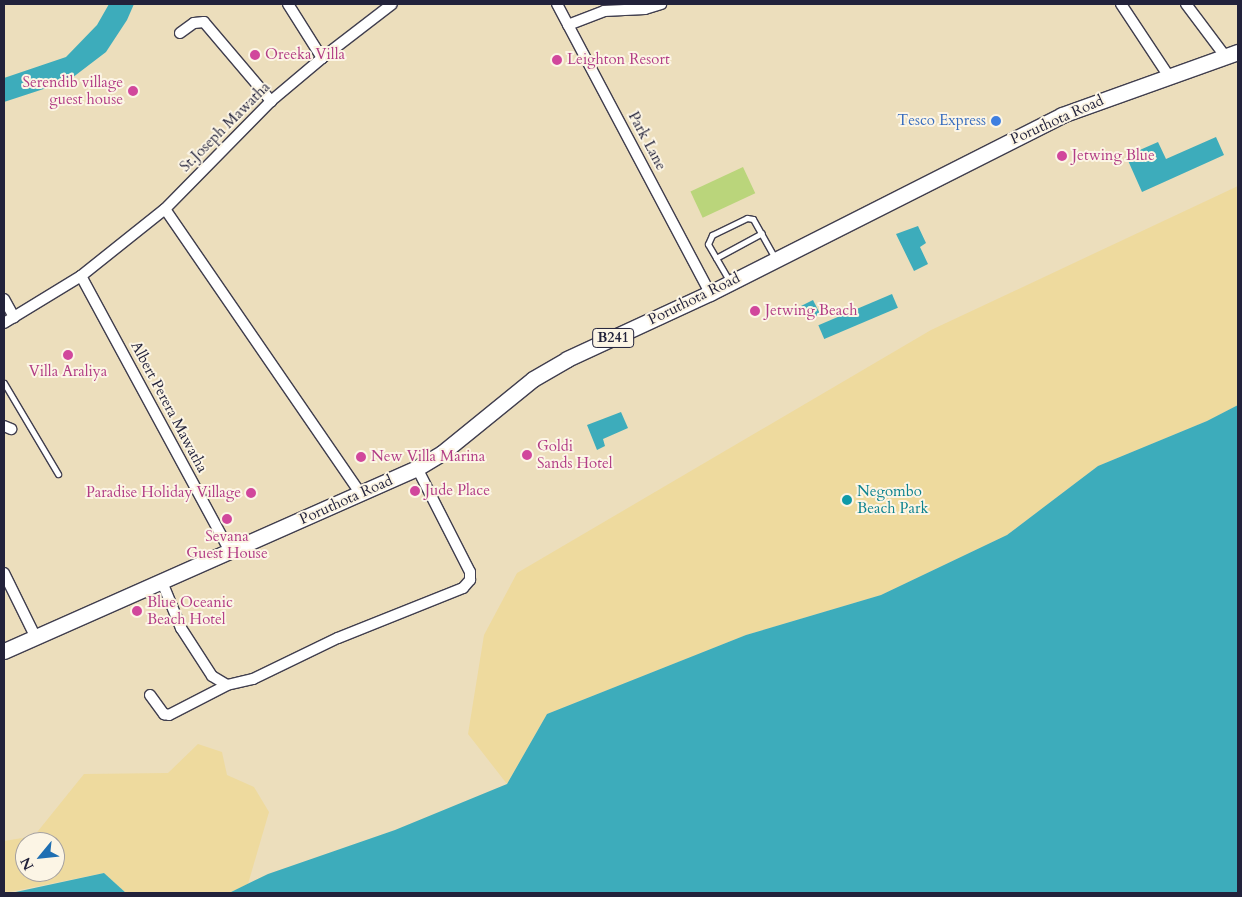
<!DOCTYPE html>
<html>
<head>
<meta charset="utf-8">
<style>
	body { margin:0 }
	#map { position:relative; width:1242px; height:897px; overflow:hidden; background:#ecdebc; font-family:Cardo,serif }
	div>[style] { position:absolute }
	.green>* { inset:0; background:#bad57b; transform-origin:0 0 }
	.sand>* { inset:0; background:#eeda9e }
	.water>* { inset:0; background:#3dacbb; transform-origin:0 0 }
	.roads { filter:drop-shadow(1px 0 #403e4e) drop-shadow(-1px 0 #403e4e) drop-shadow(0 1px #403e4e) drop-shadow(0 -1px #403e4e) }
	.lane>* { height:5px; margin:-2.5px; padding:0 2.5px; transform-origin:2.5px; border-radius:2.5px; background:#fff }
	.street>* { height:10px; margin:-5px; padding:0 5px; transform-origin:5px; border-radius:5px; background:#fff }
	.primary>* { height:15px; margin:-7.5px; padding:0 7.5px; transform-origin:7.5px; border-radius:7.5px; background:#fff }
	.dots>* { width:14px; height:14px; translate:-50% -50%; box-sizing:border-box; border:2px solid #fcf5e5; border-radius:50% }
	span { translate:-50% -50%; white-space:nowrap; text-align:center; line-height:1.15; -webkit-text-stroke:4px #fcf5e5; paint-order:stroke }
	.shield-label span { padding:1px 4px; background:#fcf5e5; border:1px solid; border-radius:4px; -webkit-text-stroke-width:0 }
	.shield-label { font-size:14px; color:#22223b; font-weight:700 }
	.hotel-label { font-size:15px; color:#b23c85 }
	.left { translate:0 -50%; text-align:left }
	.right { translate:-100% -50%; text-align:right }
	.street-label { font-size:15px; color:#22223b }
	.shop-label { font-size:15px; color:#366cbe }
	.culture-label { font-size:15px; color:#0d838f }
	.frame { position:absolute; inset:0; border:5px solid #22223b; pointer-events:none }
	.north { position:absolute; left:15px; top:832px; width:50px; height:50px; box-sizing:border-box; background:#fcf5e5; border:1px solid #a5a1a1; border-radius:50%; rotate:242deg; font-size:14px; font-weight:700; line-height:20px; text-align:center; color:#22223b }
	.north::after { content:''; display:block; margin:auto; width:18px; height:22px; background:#1f6fb2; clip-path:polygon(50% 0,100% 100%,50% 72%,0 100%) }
</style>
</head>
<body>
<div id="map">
	<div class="green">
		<i style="left:743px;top:167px;width:29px;height:58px;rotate:65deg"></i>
	</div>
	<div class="sand">
		<i style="clip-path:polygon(1238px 186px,1238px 405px,1207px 421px,1098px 466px,1007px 535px,881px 595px,746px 635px,547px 714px,507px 784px,468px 734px,484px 635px,517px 573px,931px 330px)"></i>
		<i style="clip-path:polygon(evenodd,198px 744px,222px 752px,227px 775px,254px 787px,269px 812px,248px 884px,229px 893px,126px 893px,104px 873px,4px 893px,4px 841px,34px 836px,84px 774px,168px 773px,198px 744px,25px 842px,55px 842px,55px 872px,25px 872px,25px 842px)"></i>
	</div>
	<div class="water">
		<i style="clip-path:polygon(109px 4px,134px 4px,127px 20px,106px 52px,68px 81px,4px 102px,4px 78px,66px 57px,97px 25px)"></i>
		<i style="clip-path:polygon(1216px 137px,1224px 155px,1142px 192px,1126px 156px,1158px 142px,1166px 159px)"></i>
		<i style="clip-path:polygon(918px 226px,926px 243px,920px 247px,928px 264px,914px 271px,896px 234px)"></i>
		<i style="left:892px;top:294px;width:15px;height:80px;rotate:67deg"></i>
		<i style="left:813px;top:300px;width:16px;height:14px;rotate:63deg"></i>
		<i style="clip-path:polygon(1238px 405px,1238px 893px,229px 893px,268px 874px,395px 830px,507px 784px,547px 714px,746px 635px,881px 595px,1007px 535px,1098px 466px,1207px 421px)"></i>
		<i style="clip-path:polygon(621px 412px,628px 428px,603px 439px,605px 446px,597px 450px,587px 425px)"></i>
		<i style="clip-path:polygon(104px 873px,126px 893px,11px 893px)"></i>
	</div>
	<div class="roads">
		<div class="lane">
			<i style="left:716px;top:258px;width:52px;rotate:-28.5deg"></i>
			<i style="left:730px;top:282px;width:44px;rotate:-120.1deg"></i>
			<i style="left:708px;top:244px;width:10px;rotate:-66deg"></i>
			<i style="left:712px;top:235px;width:39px;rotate:-26deg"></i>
			<i style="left:747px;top:218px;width:6px;rotate:9deg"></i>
			<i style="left:753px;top:219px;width:45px;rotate:60.6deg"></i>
			<i style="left:4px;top:383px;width:106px;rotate:59.3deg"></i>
		</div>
		<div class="street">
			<i style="left:288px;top:4px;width:64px;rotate:57.8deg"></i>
			<i style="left:557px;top:4px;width:327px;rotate:62.1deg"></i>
			<i style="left:1121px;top:4px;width:85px;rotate:56.5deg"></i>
			<i style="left:1186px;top:4px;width:65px;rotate:53.1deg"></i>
			<i style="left:568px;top:25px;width:39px;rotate:-21deg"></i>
			<i style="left:604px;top:11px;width:41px;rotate:-2.8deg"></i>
			<i style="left:645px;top:9px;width:17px;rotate:-17deg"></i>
			<i style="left:180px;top:33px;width:17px;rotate:-36deg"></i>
			<i style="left:194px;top:23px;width:10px;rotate:-6deg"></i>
			<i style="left:204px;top:22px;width:104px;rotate:49.7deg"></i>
			<i style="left:165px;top:209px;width:346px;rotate:55.5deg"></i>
			<i style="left:81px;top:276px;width:314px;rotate:61.6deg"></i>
			<i style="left:4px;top:299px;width:21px;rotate:61deg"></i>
			<i style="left:4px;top:323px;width:90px;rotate:-31.4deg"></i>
			<i style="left:81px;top:276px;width:107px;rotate:-38.6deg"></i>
			<i style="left:165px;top:209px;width:151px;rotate:-45.5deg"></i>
			<i style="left:271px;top:101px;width:67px;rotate:-40.1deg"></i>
			<i style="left:322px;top:58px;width:88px;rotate:-37.6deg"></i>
			<i style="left:4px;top:426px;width:8px;rotate:23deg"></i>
			<i style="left:4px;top:573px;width:70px;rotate:63.8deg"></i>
			<i style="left:162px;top:582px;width:50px;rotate:67.6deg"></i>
			<i style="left:181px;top:628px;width:57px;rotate:57.1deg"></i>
			<i style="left:212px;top:676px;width:17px;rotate:31deg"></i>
			<i style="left:227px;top:685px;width:27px;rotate:-13deg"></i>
			<i style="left:253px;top:679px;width:94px;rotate:-25.8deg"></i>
			<i style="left:338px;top:638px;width:135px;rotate:-21.8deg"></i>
			<i style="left:463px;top:588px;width:11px;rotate:-49deg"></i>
			<i style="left:470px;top:580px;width:8px;rotate:-90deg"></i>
			<i style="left:470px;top:572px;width:117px;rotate:-117deg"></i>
			<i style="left:150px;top:695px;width:24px;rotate:54deg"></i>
			<i style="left:164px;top:714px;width:5px;rotate:11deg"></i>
			<i style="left:169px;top:715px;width:65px;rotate:-27.3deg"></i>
		</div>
		<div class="primary">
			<i style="left:4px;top:651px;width:452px;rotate:-23.9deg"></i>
			<i style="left:417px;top:468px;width:29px;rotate:-31deg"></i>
			<i style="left:442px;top:453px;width:117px;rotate:-39.1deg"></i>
			<i style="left:533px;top:379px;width:39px;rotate:-30deg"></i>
			<i style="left:567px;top:359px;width:157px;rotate:-24.8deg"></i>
			<i style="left:710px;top:293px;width:394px;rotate:-26.8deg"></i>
			<i style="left:1062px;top:115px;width:187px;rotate:-19.7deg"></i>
		</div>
	</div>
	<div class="dots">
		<i style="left:255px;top:55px;background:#d1479c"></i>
		<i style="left:557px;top:60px;background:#d1479c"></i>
		<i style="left:133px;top:91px;background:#d1479c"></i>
		<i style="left:996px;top:121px;background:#3f7fe0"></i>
		<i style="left:1062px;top:156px;background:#d1479c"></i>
		<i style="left:755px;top:311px;background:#d1479c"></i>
		<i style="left:68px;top:355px;background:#d1479c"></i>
		<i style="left:527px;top:455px;background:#d1479c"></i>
		<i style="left:361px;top:457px;background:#d1479c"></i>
		<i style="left:415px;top:491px;background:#d1479c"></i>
		<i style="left:251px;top:493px;background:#d1479c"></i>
		<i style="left:847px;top:500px;background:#0f9aa8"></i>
		<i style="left:227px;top:519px;background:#d1479c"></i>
		<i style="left:137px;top:611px;background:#d1479c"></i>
	</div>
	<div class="shield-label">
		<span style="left:613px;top:338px">B241</span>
	</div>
	<div class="hotel-label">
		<span class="left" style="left:265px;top:55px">Oreeka Villa</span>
		<span class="left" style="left:567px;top:60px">Leighton Resort</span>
		<span class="right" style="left:123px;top:91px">Serendib village<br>guest house</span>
		<span class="left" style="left:1072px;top:156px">Jetwing Blue</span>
		<span class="left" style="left:765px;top:311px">Jetwing Beach</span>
		<span style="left:68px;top:372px">Villa Araliya</span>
		<span class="left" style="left:537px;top:455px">Goldi<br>Sands Hotel</span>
		<span class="left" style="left:371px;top:457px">New Villa Marina</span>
		<span class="left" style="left:425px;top:491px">Jude Place</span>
		<span class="right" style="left:241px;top:493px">Paradise Holiday Village</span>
		<span style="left:227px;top:545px">Sevana<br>Guest House</span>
		<span class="left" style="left:147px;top:611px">Blue Oceanic<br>Beach Hotel</span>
	</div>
	<div class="street-label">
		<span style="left:1057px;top:120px;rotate:-24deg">Poruthota Road</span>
		<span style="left:225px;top:127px;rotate:-45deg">St.Joseph Mawatha</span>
		<span style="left:647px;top:141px;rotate:62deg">Park Lane</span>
		<span style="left:694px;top:299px;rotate:-26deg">Poruthota Road</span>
		<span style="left:169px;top:407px;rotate:62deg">Albert Perera Mawatha</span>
		<span style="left:346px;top:500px;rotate:-24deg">Poruthota Road</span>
	</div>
	<div class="shop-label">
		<span class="right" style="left:986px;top:121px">Tesco Express</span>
	</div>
	<div class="culture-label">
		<span class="left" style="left:857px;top:500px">Negombo<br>Beach Park</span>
	</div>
	<div class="frame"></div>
	<div class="north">N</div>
</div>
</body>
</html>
